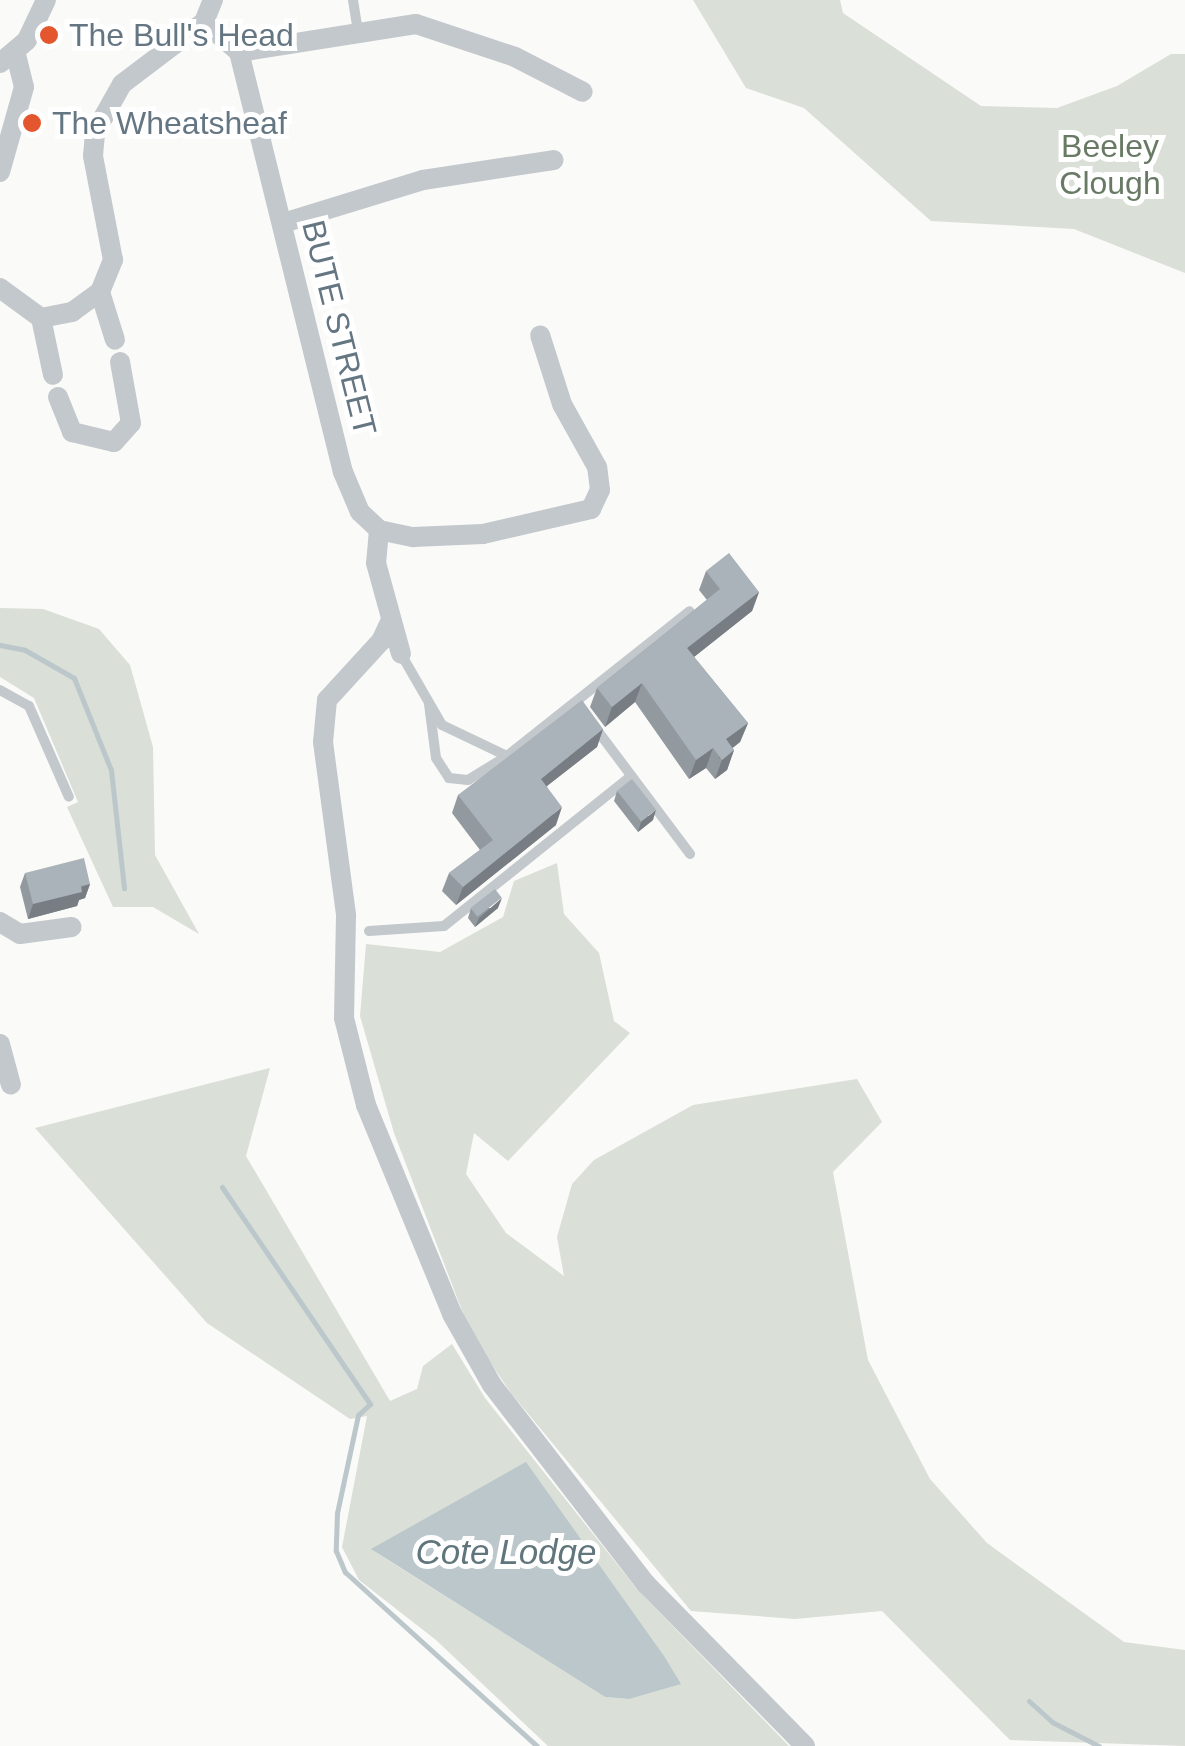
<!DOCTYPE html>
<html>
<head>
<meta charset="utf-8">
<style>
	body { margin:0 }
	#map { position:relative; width:1185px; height:1746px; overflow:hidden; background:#fafaf8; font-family:Helvetica,sans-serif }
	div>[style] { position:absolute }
	.green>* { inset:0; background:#dadfd7 }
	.water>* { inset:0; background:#bbc7cb }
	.stream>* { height:5px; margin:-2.5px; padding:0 2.5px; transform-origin:2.5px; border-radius:2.5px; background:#bbc7cb }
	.lane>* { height:10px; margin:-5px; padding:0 5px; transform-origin:5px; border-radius:5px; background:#c3c8cc }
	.street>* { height:20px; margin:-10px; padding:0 10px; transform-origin:10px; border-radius:10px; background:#c3c8cc }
	.wall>* { inset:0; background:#929a9f }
	.shaded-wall>* { inset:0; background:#777d82 }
	.building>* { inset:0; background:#aab3b9; transform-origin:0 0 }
	.dots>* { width:28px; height:28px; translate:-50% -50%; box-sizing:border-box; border:5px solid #fff; border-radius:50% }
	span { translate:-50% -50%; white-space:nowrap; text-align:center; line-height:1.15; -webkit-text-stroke:10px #fff; paint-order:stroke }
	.poi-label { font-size:32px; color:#657683 }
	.left { translate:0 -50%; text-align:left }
	.park-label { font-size:32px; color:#687a64 }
	.street-label { font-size:32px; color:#657683 }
	.water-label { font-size:35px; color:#60757c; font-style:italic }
</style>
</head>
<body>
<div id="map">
	<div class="green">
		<i style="clip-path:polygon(693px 0,840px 0,843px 13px,981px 106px,1057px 108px,1117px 86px,1171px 54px,1185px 54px,1185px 273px,1074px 229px,931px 221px,804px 108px,746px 88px)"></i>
		<i style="clip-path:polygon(0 608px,43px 609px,99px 629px,130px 665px,153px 747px,155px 855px,199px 934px,153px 907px,113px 907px,67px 807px,78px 802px,34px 698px,0 677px)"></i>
		<i style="clip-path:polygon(557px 863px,564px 914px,599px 953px,614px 1021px,630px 1033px,508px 1161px,474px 1133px,466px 1174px,506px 1233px,564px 1276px,557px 1237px,572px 1184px,594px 1160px,693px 1105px,857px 1079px,882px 1122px,833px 1172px,868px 1360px,930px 1479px,987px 1543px,1124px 1642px,1185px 1650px,1185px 1746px,1010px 1740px,882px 1611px,795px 1619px,691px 1611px,511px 1393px,471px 1334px,394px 1133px,360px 1016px,366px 944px,440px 952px,503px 917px,514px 881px)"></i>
		<i style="clip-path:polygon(evenodd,270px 1068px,246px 1156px,390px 1401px,417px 1389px,423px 1366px,452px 1344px,485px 1398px,636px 1588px,789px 1746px,548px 1746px,436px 1640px,359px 1580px,342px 1547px,367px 1416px,350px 1419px,207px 1323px,35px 1128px,270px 1068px,372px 1550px,629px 1699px,605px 1697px,372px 1550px)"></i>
	</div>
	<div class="water">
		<i style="clip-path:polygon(526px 1462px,664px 1656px,681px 1684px,629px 1699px,605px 1697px,371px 1549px)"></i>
	</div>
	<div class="stream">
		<i style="left:0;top:645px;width:25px;rotate:11deg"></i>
		<i style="left:25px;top:650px;width:56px;rotate:29.7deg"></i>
		<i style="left:74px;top:678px;width:99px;rotate:68.1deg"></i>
		<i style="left:111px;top:770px;width:119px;rotate:83.7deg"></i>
		<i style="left:222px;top:1187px;width:263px;rotate:55.7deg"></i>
		<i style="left:370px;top:1404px;width:16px;rotate:137deg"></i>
		<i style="left:358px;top:1415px;width:100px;rotate:102.1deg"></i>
		<i style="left:337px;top:1513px;width:38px;rotate:92deg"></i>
		<i style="left:336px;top:1551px;width:23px;rotate:67deg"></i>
		<i style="left:345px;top:1572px;width:259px;rotate:42.2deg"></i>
		<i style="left:1029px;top:1701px;width:31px;rotate:42deg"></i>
		<i style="left:1052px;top:1722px;width:53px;rotate:27.1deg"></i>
	</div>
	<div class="lane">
		<i style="left:353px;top:0;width:30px;rotate:81deg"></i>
		<i style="left:401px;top:654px;width:82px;rotate:60deg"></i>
		<i style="left:442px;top:725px;width:72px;rotate:25.5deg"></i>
		<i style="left:507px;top:756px;width:233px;rotate:-38.4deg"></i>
		<i style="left:0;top:690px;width:33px;rotate:29deg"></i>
		<i style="left:29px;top:706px;width:99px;rotate:66.3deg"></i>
		<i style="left:429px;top:704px;width:54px;rotate:82.6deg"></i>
		<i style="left:436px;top:758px;width:24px;rotate:57deg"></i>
		<i style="left:449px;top:778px;width:19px;rotate:6deg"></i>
		<i style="left:468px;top:780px;width:46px;rotate:-31.6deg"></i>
		<i style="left:594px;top:726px;width:160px;rotate:53.1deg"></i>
		<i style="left:369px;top:931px;width:75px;rotate:-3.8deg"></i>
		<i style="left:444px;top:926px;width:240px;rotate:-38.7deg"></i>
	</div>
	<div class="street">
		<i style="left:204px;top:22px;width:46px;rotate:40.6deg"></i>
		<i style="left:239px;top:52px;width:433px;rotate:76.1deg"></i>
		<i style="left:343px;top:472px;width:43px;rotate:67deg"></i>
		<i style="left:360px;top:512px;width:26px;rotate:43deg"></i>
		<i style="left:379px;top:530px;width:33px;rotate:95deg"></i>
		<i style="left:376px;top:563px;width:94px;rotate:74.6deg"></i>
		<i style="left:239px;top:52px;width:179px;rotate:-9deg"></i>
		<i style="left:416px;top:24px;width:104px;rotate:18.4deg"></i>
		<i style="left:515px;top:57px;width:76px;rotate:27.2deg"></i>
		<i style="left:0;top:63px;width:35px;rotate:-40deg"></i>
		<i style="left:27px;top:40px;width:44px;rotate:-64.6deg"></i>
		<i style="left:0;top:172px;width:88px;rotate:-74.2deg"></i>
		<i style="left:24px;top:87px;width:34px;rotate:-104deg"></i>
		<i style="left:283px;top:223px;width:146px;rotate:-17.1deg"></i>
		<i style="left:423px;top:180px;width:132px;rotate:-8.7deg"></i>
		<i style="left:0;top:288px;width:51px;rotate:36.2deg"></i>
		<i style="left:41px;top:318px;width:32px;rotate:-11deg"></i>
		<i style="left:72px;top:312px;width:34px;rotate:-36deg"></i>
		<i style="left:100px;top:292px;width:35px;rotate:-68deg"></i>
		<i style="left:113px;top:260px;width:106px;rotate:-100.9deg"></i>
		<i style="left:93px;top:156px;width:24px;rotate:-85deg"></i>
		<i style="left:95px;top:132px;width:55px;rotate:-60.6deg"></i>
		<i style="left:122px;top:84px;width:103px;rotate:-37.1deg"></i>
		<i style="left:204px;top:22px;width:24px;rotate:-68deg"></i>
		<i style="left:100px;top:292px;width:50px;rotate:72.6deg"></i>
		<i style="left:41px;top:318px;width:58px;rotate:78.1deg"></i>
		<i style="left:58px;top:397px;width:38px;rotate:68deg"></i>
		<i style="left:72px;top:432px;width:43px;rotate:13.4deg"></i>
		<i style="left:114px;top:442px;width:25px;rotate:-48deg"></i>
		<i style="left:131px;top:423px;width:62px;rotate:-100.2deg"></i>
		<i style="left:379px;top:530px;width:35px;rotate:12deg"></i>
		<i style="left:413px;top:537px;width:70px;rotate:-2.5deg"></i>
		<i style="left:483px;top:534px;width:111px;rotate:-13deg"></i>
		<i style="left:591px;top:509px;width:21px;rotate:-65deg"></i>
		<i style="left:600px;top:490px;width:23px;rotate:-97deg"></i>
		<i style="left:597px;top:467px;width:72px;rotate:-119.1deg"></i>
		<i style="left:562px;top:404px;width:72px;rotate:-107.7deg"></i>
		<i style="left:390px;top:622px;width:21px;rotate:115deg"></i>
		<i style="left:381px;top:641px;width:80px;rotate:132.5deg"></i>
		<i style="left:327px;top:700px;width:42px;rotate:95.4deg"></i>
		<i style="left:323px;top:742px;width:175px;rotate:82.4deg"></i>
		<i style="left:346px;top:915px;width:103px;rotate:91.1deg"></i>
		<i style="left:344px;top:1018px;width:90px;rotate:75.8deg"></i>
		<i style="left:366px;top:1105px;width:226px;rotate:67.6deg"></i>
		<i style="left:452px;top:1314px;width:81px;rotate:60.6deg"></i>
		<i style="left:492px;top:1385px;width:252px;rotate:52.3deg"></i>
		<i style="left:646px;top:1584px;width:227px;rotate:45.5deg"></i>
		<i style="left:0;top:922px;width:23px;rotate:31deg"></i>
		<i style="left:20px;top:934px;width:52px;rotate:-7.7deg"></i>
		<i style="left:0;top:1044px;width:42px;rotate:75deg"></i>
	</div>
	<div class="wall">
		<i style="clip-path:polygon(706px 571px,759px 592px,752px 611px,694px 657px,748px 723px,740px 742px,732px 748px,734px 750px,727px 770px,715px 779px,706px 768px,689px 779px,635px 702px,605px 727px,590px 707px,597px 688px,707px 600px,699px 590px)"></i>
		<i style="clip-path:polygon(603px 729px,597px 747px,547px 786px,556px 825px,456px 905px,442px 891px,449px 873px,480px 850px,452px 813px,458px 795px)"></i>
		<i style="clip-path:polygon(617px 791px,653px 820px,638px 832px,614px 801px)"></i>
		<i style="clip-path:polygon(25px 873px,90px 884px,85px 898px,79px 900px,77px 906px,28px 919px,20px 887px)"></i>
		<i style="clip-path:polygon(471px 908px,498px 908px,475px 927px,468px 918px)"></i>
	</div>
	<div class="shaded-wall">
		<i style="clip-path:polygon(759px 592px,752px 611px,680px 668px,687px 648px)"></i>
		<i style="clip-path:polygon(642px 683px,635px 702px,605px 727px,612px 707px)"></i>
		<i style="clip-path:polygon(748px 723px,740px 742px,719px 759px,726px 739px)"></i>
		<i style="clip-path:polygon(603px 729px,597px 747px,534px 796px,541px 779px)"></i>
		<i style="clip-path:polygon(713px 748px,706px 768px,689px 779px,696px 760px)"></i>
		<i style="clip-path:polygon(734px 750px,727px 770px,715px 779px,722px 760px)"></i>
		<i style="clip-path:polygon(562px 807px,556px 825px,456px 905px,463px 887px)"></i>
		<i style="clip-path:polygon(656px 810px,653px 820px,638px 832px,641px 822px)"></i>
		<i style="clip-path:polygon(90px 884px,85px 898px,79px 900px,77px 906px,28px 919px,33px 904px)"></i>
		<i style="clip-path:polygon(502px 898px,498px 908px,475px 927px,479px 918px)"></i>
	</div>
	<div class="building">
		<i style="clip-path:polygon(729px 553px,759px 592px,687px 648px,748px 723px,726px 739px,734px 750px,722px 760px,713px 748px,696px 760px,642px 683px,612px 707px,597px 688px,720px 589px,706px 571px)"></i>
		<i style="clip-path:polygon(582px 700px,603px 729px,541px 779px,562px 807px,463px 887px,449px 873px,493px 840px,458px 795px)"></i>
		<i style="left:632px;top:779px;width:39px;height:19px;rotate:52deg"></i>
		<i style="clip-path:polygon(84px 858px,90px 884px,81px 886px,82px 892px,33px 904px,25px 873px)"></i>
		<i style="left:495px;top:889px;width:11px;height:31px;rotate:52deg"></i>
	</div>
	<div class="dots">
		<i style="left:49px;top:35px;background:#e4572e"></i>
		<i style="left:32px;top:123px;background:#e4572e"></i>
	</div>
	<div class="poi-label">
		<span class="left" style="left:69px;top:35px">The Bull's Head</span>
		<span class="left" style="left:52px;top:123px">The Wheatsheaf</span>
	</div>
	<div class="park-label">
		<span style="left:1110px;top:165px">Beeley<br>Clough</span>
	</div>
	<div class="street-label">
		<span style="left:339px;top:328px;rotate:76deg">BUTE STREET</span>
	</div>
	<div class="water-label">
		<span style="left:506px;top:1552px">Cote Lodge</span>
	</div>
</div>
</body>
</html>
